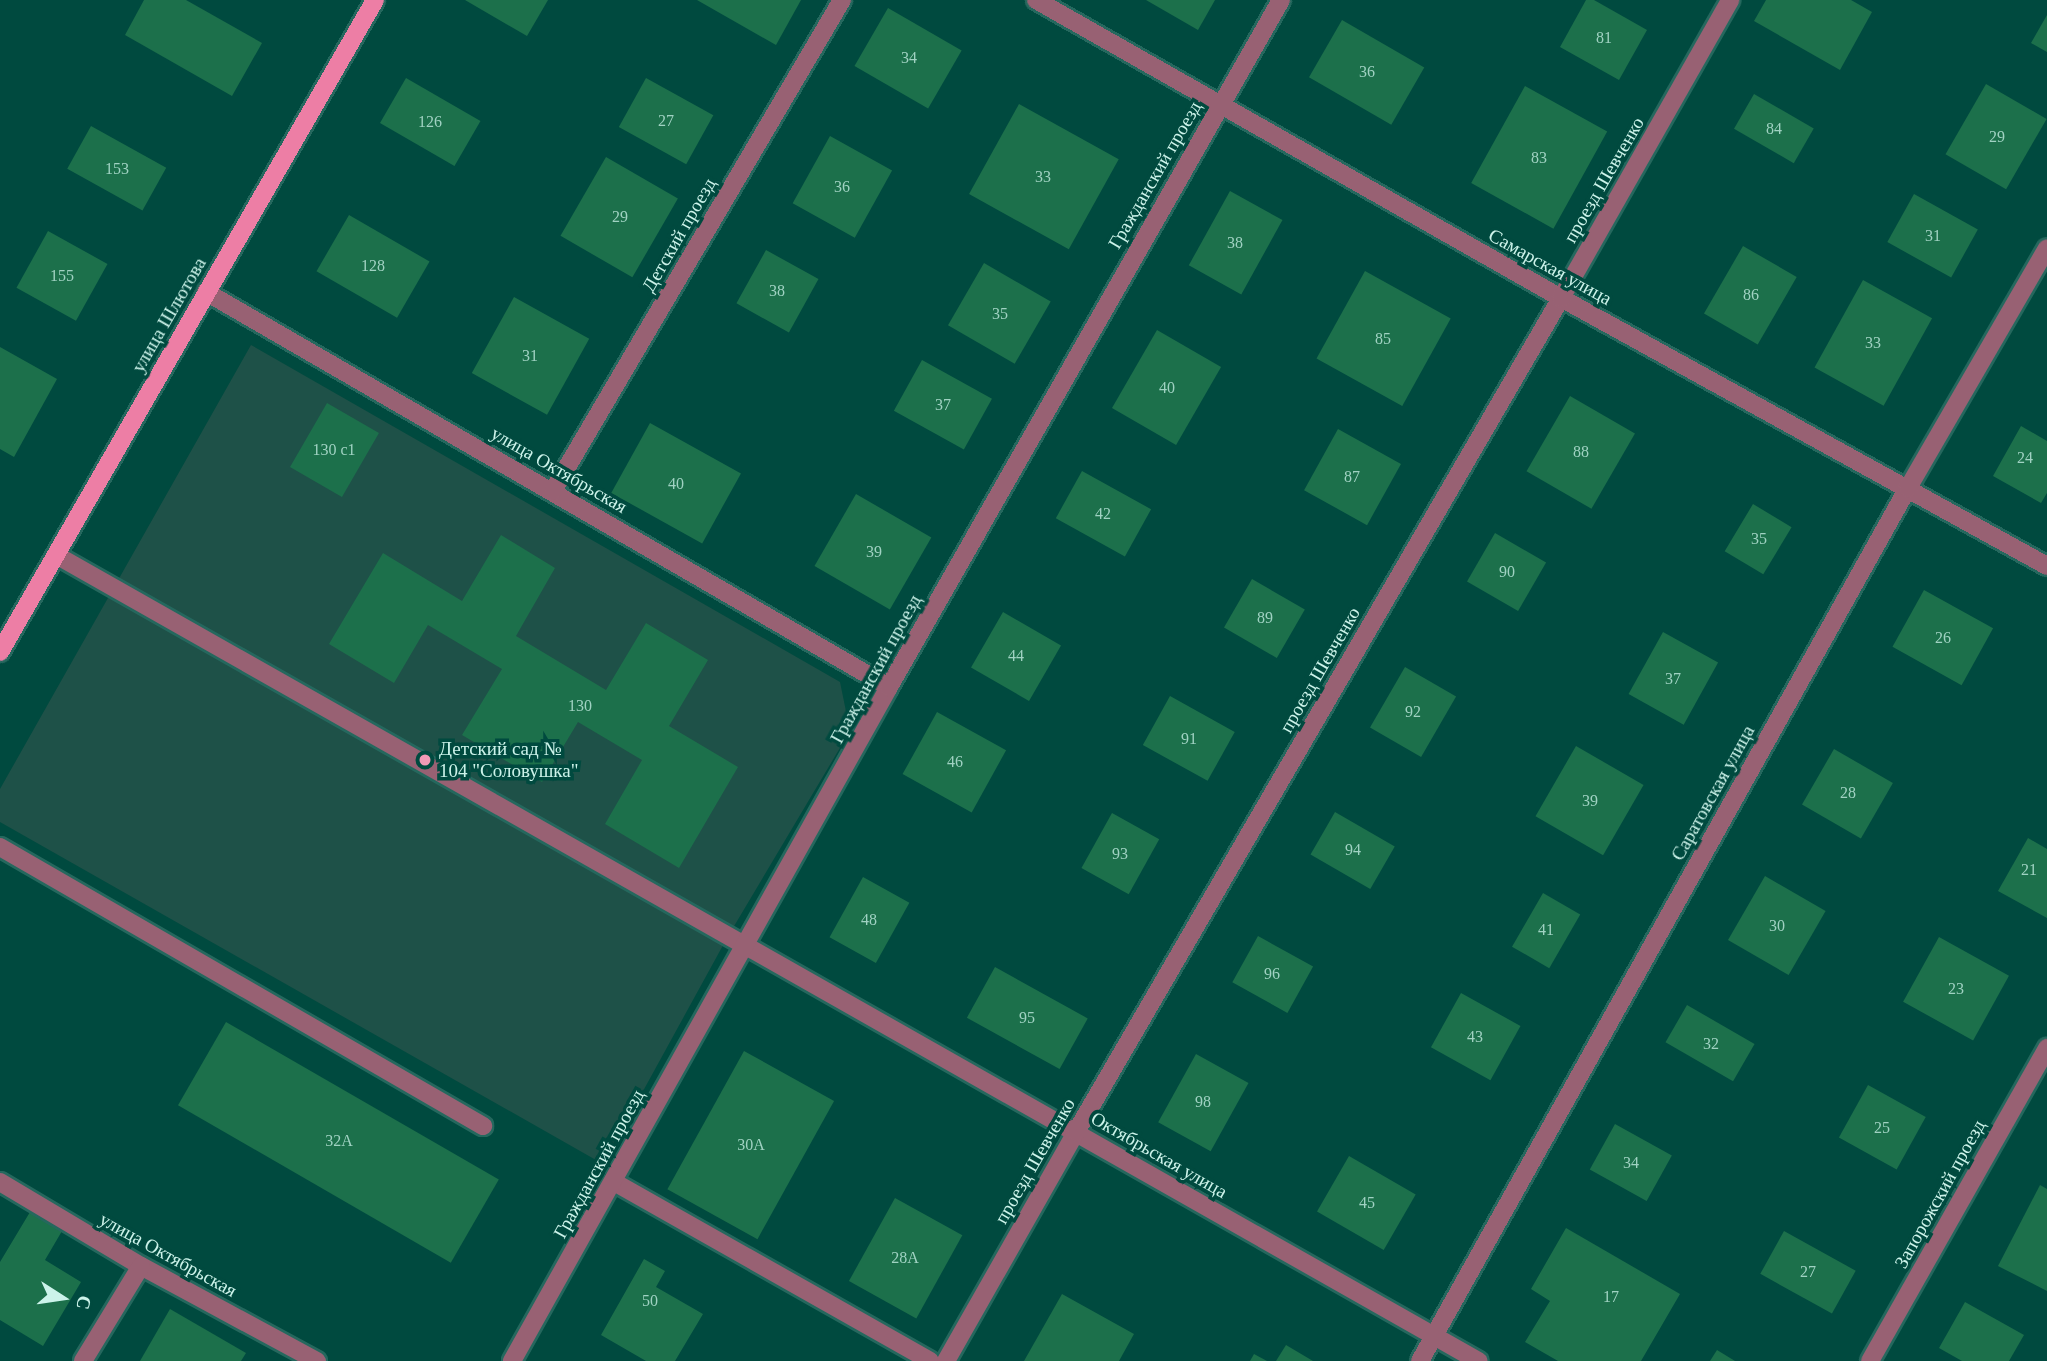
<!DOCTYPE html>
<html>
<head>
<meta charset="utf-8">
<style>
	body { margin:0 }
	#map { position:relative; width:2047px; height:1361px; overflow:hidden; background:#004a3f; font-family:"Times New Roman",serif }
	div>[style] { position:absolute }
	.built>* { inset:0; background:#1e5148 }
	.building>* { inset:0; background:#1c704b; transform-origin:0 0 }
	.roads { filter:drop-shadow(2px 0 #25685e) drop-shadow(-2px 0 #25685e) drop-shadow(0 2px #25685e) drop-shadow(0 -2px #25685e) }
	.minor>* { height:18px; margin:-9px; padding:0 9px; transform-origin:9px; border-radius:9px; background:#986173 }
	.major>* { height:18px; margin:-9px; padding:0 9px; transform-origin:9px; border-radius:9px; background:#ed7ea5 }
	.dots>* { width:19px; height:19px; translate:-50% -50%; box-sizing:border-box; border:4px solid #004a3f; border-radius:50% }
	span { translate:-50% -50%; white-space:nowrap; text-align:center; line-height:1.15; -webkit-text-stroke:7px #004a3f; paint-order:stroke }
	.number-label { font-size:16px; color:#a0d2c2 }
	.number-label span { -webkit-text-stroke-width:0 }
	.street-label { font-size:19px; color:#ccf3ea }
	.poi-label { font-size:19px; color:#ccf3ea }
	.left { translate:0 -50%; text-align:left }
	.north { position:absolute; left:28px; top:1263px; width:70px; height:70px; -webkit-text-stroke:5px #004a3f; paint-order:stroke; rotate:102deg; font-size:19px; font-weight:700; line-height:28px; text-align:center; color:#ccf3ea }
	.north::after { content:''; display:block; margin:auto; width:24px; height:32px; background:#ccf3ea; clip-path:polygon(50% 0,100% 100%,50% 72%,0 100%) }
</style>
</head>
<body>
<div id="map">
	<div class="built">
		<i style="clip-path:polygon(251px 345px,840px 682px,850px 731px,727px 938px,603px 1164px,0 822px,0 789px)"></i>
	</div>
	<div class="building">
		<i style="clip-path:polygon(144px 0,186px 0,262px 43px,232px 96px,125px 35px)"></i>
		<i style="clip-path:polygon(465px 0,548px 0,527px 36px)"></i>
		<i style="clip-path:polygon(697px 0,801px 0,776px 45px)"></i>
		<i style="clip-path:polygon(1146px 0,1215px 0,1198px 30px)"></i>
		<i style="clip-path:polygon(1586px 0,1594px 0,1647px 30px,1619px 80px,1560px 47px)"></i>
		<i style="clip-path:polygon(1766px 0,1851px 0,1872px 12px,1840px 70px,1754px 21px)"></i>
		<i style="left:888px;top:8px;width:85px;height:67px;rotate:30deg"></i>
		<i style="clip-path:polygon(2047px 15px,2047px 52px,2031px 43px)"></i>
		<i style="left:1342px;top:20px;width:95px;height:66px;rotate:30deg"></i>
		<i style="left:406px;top:78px;width:86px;height:52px;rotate:30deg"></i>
		<i style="left:646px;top:78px;width:77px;height:56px;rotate:29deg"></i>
		<i style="left:1986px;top:84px;width:70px;height:81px;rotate:30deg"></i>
		<i style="left:1525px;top:86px;width:94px;height:111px;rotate:29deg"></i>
		<i style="left:1754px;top:94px;width:69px;height:40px;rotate:30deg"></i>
		<i style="left:1019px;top:104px;width:114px;height:103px;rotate:29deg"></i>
		<i style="left:91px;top:126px;width:86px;height:49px;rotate:29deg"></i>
		<i style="left:830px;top:136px;width:71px;height:77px;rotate:29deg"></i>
		<i style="left:606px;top:157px;width:83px;height:91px;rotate:30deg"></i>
		<i style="left:1230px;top:191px;width:60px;height:85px;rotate:29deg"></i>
		<i style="left:1914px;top:194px;width:73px;height:55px;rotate:29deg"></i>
		<i style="left:349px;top:215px;width:93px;height:65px;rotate:30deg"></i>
		<i style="left:48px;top:231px;width:68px;height:65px;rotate:29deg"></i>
		<i style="left:1743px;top:246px;width:62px;height:78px;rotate:30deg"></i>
		<i style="left:766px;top:250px;width:60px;height:61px;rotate:29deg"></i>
		<i style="left:984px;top:263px;width:77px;height:72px;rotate:30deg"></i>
		<i style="left:1365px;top:271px;width:98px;height:100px;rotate:29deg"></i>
		<i style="left:1863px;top:280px;width:79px;height:100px;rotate:29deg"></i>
		<i style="left:514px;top:297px;width:86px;height:87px;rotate:29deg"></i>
		<i style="left:1157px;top:330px;width:74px;height:90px;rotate:30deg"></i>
		<i style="clip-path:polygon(0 347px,57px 379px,14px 457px,0 449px)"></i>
		<i style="left:922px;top:360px;width:80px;height:58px;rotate:29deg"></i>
		<i style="left:1570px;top:396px;width:75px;height:87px;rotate:30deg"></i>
		<i style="left:327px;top:403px;width:60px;height:74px;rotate:30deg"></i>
		<i style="left:650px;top:423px;width:104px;height:80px;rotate:29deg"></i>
		<i style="clip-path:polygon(2021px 426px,2047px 441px,2047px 493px,2041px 503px,1993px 476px)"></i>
		<i style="left:1338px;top:429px;width:72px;height:70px;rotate:29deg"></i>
		<i style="left:1082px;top:471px;width:79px;height:54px;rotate:29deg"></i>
		<i style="left:856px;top:494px;width:87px;height:83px;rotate:30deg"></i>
		<i style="left:1753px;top:504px;width:45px;height:55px;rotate:31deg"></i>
		<i style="left:1495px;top:533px;width:59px;height:56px;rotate:30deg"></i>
		<i style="clip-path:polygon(501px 535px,555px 568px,516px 636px,606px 690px,646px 623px,708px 660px,669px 726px,738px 767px,679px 868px,605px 824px,642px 760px,578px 722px,542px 782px,462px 735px,502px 669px,428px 625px,394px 683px,329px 644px,383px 553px,462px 601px)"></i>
		<i style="left:1252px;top:579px;width:61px;height:56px;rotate:30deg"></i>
		<i style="left:1924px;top:590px;width:79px;height:65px;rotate:29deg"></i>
		<i style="left:1003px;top:612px;width:67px;height:64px;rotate:30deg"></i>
		<i style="left:1663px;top:632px;width:63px;height:71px;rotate:29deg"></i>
		<i style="left:1405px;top:667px;width:59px;height:70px;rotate:30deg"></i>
		<i style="left:1170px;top:696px;width:74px;height:56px;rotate:29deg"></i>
		<i style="left:937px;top:712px;width:79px;height:71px;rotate:29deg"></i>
		<i style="left:1576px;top:746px;width:78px;height:81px;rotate:30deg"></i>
		<i style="left:1834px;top:749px;width:68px;height:64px;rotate:30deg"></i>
		<i style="left:1335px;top:812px;width:69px;height:49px;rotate:30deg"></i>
		<i style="left:1112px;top:813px;width:54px;height:63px;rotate:29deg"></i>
		<i style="clip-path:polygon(2028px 838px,2047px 849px,2047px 918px,1998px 891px)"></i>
		<i style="left:1765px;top:876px;width:70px;height:74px;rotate:30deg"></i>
		<i style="left:863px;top:877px;width:53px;height:69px;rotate:29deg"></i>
		<i style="left:1543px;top:893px;width:43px;height:62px;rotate:30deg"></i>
		<i style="left:1258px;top:936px;width:63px;height:53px;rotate:29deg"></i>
		<i style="left:1939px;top:937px;width:80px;height:74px;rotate:29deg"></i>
		<i style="left:995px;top:967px;width:106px;height:58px;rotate:29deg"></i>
		<i style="left:1461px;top:993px;width:68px;height:62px;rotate:29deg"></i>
		<i style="left:1687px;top:1005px;width:78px;height:43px;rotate:30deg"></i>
		<i style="left:226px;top:1022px;width:315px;height:96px;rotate:30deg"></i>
		<i style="left:744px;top:1051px;width:103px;height:158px;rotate:29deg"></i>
		<i style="left:1196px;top:1054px;width:60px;height:78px;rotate:29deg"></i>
		<i style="left:1868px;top:1085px;width:66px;height:60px;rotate:29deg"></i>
		<i style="left:1615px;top:1124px;width:65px;height:52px;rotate:29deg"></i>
		<i style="left:1349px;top:1156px;width:77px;height:64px;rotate:30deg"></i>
		<i style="clip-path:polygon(2040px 1185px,2047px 1189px,2047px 1291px,1998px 1266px)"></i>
		<i style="left:895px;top:1198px;width:77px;height:95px;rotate:29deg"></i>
		<i style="clip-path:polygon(30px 1212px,62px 1231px,45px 1260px,81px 1282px,43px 1346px,0 1320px,0 1262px)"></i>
		<i style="clip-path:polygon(1566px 1228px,1680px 1294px,1641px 1361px,1558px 1361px,1525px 1342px,1550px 1301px,1531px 1289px)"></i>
		<i style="left:1784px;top:1231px;width:82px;height:49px;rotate:29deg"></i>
		<i style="clip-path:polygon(644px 1259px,665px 1271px,656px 1287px,703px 1314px,675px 1361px,646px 1361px,601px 1335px)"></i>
		<i style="clip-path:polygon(1062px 1294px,1134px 1334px,1119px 1361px,1024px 1361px)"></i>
		<i style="clip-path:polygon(1965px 1302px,2024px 1335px,2009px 1361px,1962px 1361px,1939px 1348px)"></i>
		<i style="clip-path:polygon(170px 1309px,246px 1353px,241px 1361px,140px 1361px)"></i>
		<i style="clip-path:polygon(1286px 1345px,1313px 1361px,1276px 1361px)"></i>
		<i style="clip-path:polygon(1717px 1350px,1735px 1361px,1710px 1361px)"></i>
		<i style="clip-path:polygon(1254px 1354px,1267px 1361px,1250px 1361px)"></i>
	</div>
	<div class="roads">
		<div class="minor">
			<i style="left:1036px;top:0;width:604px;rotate:29.58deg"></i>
			<i style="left:1561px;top:298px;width:555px;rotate:28.87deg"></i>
			<i style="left:206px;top:292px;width:789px;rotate:30.04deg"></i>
			<i style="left:553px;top:491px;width:570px;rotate:-59.52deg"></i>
			<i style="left:56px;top:555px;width:1635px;rotate:29.54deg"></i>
			<i style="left:0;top:847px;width:558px;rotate:30.01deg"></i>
			<i style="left:0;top:1182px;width:164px;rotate:30.8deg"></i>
			<i style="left:141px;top:1266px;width:200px;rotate:28.4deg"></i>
			<i style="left:614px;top:1182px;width:363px;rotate:29.5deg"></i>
			<i style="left:83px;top:1361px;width:111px;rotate:-58.6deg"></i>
			<i style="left:512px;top:1361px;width:772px;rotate:-60.78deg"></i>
			<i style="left:889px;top:687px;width:791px;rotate:-60.29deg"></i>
			<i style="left:946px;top:1361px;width:263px;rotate:-60.4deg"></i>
			<i style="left:1076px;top:1132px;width:965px;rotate:-59.82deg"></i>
			<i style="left:1561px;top:298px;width:343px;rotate:-60.4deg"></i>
			<i style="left:1420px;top:1361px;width:1000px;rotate:-60.8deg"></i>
			<i style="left:1908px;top:488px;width:277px;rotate:-59.9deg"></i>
			<i style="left:1870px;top:1361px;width:360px;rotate:-60.5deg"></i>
		</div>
		<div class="major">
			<i style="left:0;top:652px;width:752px;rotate:-60.09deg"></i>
		</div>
	</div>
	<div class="dots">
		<i style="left:425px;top:760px;background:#f09ab6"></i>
	</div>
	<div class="number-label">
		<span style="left:1604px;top:38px">81</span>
		<span style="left:909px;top:58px">34</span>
		<span style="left:1367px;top:72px">36</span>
		<span style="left:666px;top:121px">27</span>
		<span style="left:430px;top:122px">126</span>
		<span style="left:1774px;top:129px">84</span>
		<span style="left:1997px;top:137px">29</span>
		<span style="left:1539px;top:158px">83</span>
		<span style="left:117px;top:169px">153</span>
		<span style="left:1043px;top:177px">33</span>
		<span style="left:842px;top:187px">36</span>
		<span style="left:620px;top:217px">29</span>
		<span style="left:1933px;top:236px">31</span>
		<span style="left:1235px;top:243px">38</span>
		<span style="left:373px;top:266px">128</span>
		<span style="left:62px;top:276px">155</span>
		<span style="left:777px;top:291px">38</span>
		<span style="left:1751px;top:295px">86</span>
		<span style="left:1000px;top:314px">35</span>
		<span style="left:1383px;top:339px">85</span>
		<span style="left:1873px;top:343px">33</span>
		<span style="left:530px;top:356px">31</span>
		<span style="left:1167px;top:388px">40</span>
		<span style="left:943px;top:405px">37</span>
		<span style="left:334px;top:450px">130 с1</span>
		<span style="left:1581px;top:452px">88</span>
		<span style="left:2025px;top:458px">24</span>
		<span style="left:1352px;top:477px">87</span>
		<span style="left:676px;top:484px">40</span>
		<span style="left:1103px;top:514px">42</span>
		<span style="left:1759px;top:539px">35</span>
		<span style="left:874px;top:552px">39</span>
		<span style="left:1507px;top:572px">90</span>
		<span style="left:1265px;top:618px">89</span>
		<span style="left:1943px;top:638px">26</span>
		<span style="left:1016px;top:656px">44</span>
		<span style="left:1673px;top:679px">37</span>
		<span style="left:580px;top:706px">130</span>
		<span style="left:1413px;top:712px">92</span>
		<span style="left:1189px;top:739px">91</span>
		<span style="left:955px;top:762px">46</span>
		<span style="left:1848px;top:793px">28</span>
		<span style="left:1590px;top:801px">39</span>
		<span style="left:1353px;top:850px">94</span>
		<span style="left:1120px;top:854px">93</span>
		<span style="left:2029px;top:870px">21</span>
		<span style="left:869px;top:920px">48</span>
		<span style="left:1777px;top:926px">30</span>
		<span style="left:1546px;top:930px">41</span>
		<span style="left:1272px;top:974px">96</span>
		<span style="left:1956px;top:989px">23</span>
		<span style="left:1027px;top:1018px">95</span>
		<span style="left:1475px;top:1037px">43</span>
		<span style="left:1711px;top:1044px">32</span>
		<span style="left:1203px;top:1102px">98</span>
		<span style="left:1882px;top:1128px">25</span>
		<span style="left:339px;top:1141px">32А</span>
		<span style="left:751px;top:1145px">30А</span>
		<span style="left:1631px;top:1163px">34</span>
		<span style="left:1367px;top:1203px">45</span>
		<span style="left:905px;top:1258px">28А</span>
		<span style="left:1808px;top:1272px">27</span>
		<span style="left:1611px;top:1297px">17</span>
		<span style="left:650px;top:1301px">50</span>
	</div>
	<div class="street-label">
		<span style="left:1155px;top:175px;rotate:-60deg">Гражданский проезд</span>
		<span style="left:1604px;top:180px;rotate:-60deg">проезд Шевченко</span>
		<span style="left:679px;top:235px;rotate:-60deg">Детский проезд</span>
		<span style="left:1550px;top:267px;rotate:29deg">Самарская улица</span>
		<span style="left:169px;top:315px;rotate:-60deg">улица Шлютова</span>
		<span style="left:559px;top:470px;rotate:30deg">улица Октябрьская</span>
		<span style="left:876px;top:669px;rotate:-61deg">Гражданский проезд</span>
		<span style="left:1320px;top:670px;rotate:-60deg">проезд Шевченко</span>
		<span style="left:1713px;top:793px;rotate:-61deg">Саратовская улица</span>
		<span style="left:1159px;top:1155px;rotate:30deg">Октябрьская улица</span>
		<span style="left:1035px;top:1161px;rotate:-60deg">проезд Шевченко</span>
		<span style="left:599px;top:1164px;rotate:-61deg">Гражданский проезд</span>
		<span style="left:1940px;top:1194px;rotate:-61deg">Запорожский проезд</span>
		<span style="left:168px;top:1255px;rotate:29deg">улица Октябрьская</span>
	</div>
	<div class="poi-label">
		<span class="left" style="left:439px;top:760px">Детский сад №<br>104 "Соловушка"</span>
	</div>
	<div class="north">С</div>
</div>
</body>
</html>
